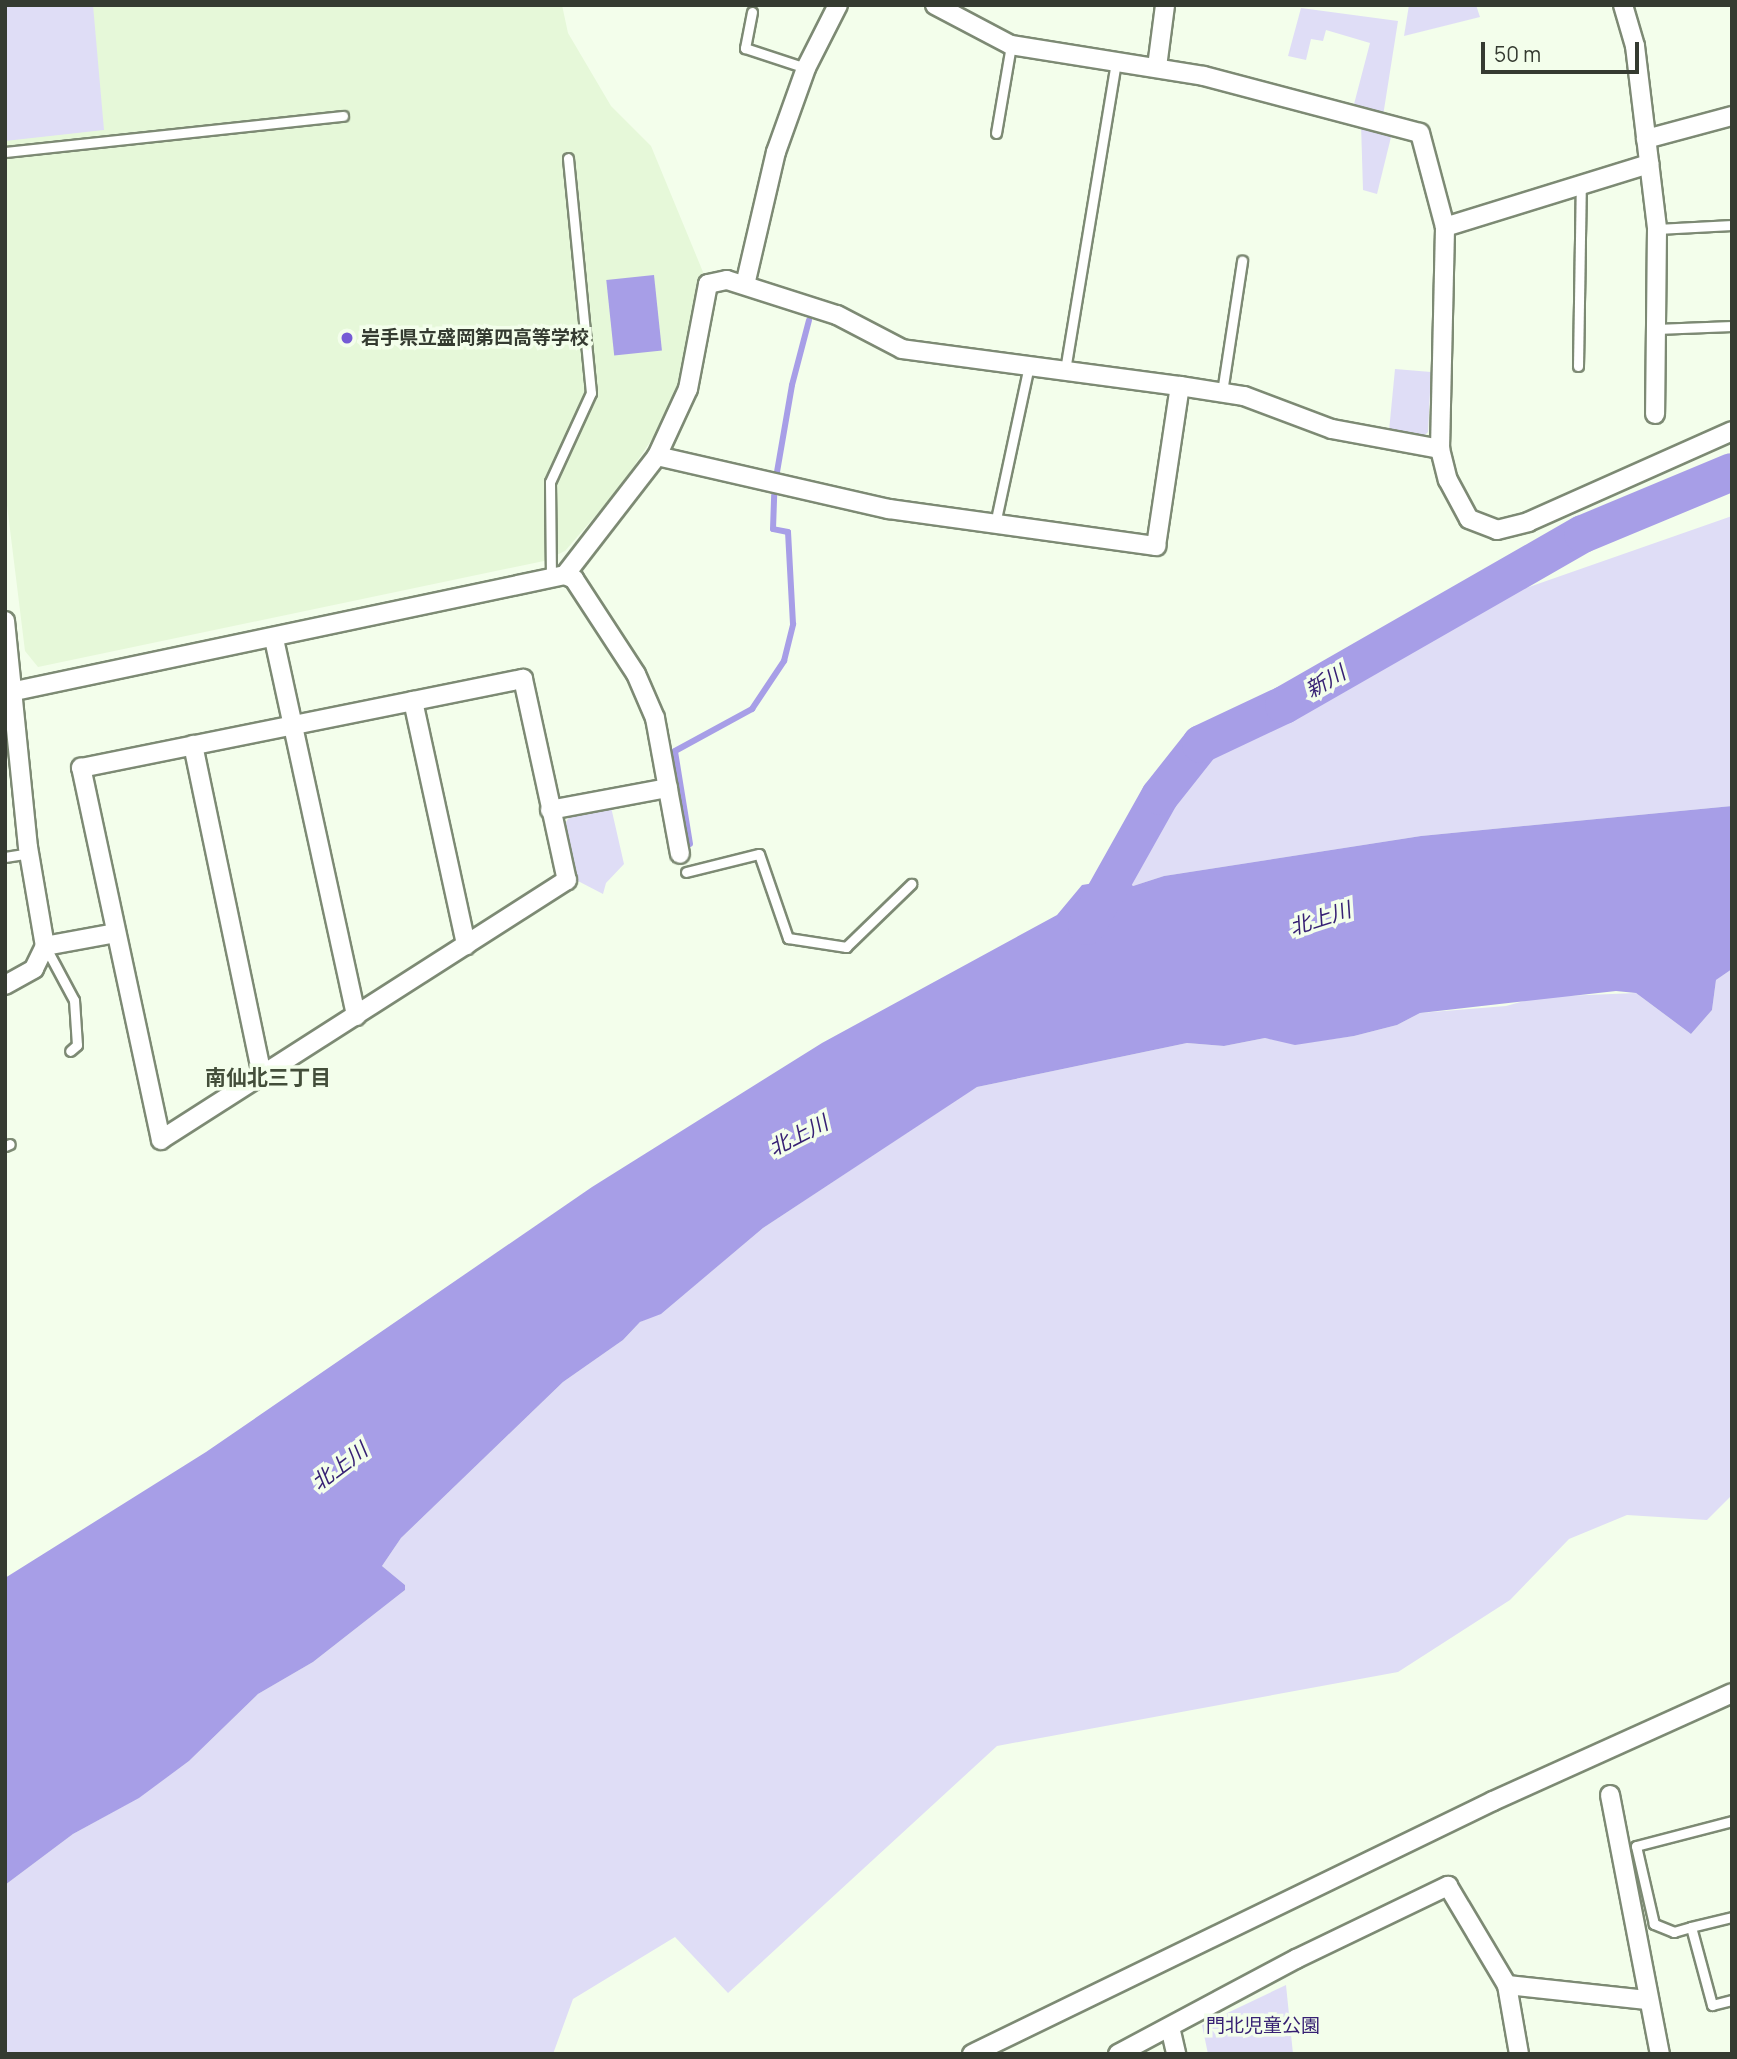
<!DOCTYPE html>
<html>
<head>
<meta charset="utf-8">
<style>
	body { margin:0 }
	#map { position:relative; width:1737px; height:2059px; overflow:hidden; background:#f3feeb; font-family:Manrope,"Noto Sans JP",sans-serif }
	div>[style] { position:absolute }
	.built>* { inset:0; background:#e6f8d9 }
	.green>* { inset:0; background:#dfddf6 }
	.water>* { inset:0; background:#a79ee7; transform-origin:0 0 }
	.stream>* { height:6px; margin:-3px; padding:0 3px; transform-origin:3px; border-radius:3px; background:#a79ee7 }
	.river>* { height:38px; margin:-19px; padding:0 19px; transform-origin:19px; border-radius:19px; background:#a79ee7 }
	.roads { filter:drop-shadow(2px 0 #7d8a74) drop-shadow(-2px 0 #7d8a74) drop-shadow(0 2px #7d8a74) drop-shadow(0 -2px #7d8a74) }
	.lane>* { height:9px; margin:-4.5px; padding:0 4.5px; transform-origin:4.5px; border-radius:4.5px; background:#fff }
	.street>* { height:18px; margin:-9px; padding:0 9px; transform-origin:9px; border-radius:9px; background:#fff }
	.dots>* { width:19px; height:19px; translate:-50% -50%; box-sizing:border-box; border:4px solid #f3feeb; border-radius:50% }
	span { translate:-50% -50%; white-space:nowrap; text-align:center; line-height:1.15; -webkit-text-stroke:7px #f3feeb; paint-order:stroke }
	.poi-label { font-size:19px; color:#353b31; font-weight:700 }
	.left { translate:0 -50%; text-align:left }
	.park-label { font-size:19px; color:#362073 }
	.water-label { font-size:21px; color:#372174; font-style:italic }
	.neighbourhood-label { font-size:21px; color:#434e3a; font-weight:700 }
	.frame { position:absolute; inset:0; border:7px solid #353b31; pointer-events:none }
	.scale { position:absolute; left:1481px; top:42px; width:158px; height:32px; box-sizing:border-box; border:4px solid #353b31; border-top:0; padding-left:9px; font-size:21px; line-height:24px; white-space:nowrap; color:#353b31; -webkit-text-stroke:5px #f3feeb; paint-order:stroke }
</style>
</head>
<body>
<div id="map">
	<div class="built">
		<i style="clip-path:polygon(5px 5px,562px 5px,568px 33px,611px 106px,651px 146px,703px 272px,675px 405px,617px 491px,565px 551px,544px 561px,38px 667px,25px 651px,5px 489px)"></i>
	</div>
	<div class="green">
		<i style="clip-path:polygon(5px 5px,93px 5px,104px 130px,5px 141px)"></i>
		<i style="clip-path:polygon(1409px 5px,1476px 5px,1480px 17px,1404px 36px)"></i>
		<i style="clip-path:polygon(1301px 8px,1398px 21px,1383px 116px,1353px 108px,1370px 43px,1326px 30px,1323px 41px,1311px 39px,1306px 60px,1288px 56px)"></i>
		<i style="clip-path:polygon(1361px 124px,1392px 133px,1377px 194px,1363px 190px)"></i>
		<i style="clip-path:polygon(1395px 369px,1431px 372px,1428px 432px,1423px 437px,1389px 431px)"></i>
		<i style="clip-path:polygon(1732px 516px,1732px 806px,1421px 836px,1164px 876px,1133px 886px,1125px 878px,1209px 760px,1506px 595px)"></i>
		<i style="clip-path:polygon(611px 807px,624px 864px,606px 883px,603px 894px,578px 881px,564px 826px,569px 817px)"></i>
		<i style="clip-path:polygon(1732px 969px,1732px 1495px,1707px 1520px,1627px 1515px,1569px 1539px,1510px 1600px,1398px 1672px,997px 1746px,728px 1993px,675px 1937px,573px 1999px,553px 2054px,5px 2054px,5px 1885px,73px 1834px,138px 1798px,189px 1761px,258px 1694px,313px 1662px,405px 1590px,405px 1585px,382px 1566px,401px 1538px,563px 1382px,623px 1340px,640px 1322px,665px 1310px,763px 1228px,967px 1093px,977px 1087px,1187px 1043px,1224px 1046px,1265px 1038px,1296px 1044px,1354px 1036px,1397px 1025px,1420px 1013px,1506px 1006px,1539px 997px,1636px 993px,1691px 1034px,1712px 1010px,1716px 980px)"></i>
		<i style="clip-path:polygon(1286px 1985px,1293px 2054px,1208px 2054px,1202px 2025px)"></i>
	</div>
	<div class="water">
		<i style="left:654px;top:275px;width:76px;height:48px;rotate:84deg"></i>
		<i style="clip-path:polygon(1732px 806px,1732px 969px,1716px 980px,1712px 1010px,1691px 1034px,1636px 993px,1616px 991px,1420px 1013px,1397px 1025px,1354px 1036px,1295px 1045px,1265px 1038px,1224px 1046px,1187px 1043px,977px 1087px,763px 1228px,661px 1314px,640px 1322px,623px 1340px,563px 1382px,401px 1538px,382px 1566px,405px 1585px,405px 1590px,313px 1662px,258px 1694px,189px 1761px,139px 1798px,73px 1834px,5px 1885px,5px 1578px,206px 1452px,592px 1187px,822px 1043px,1057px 915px,1082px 885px,1125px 878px,1133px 886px,1164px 876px,1421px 836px)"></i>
	</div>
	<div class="stream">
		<i style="left:777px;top:472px;width:88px;rotate:-80.2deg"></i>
		<i style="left:792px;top:385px;width:67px;rotate:-75.3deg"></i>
		<i style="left:690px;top:844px;width:94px;rotate:-99.2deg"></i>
		<i style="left:675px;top:751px;width:88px;rotate:-28.6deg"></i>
		<i style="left:752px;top:709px;width:58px;rotate:-56.3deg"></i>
		<i style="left:784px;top:661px;width:38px;rotate:-76deg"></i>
		<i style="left:793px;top:624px;width:92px;rotate:-93.1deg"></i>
		<i style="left:788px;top:532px;width:15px;rotate:-169deg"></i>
		<i style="left:773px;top:529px;width:34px;rotate:-88deg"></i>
	</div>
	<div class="river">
		<i style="left:1087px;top:926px;width:149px;rotate:-60.7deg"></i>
		<i style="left:1160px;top:796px;width:66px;rotate:-51.7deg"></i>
		<i style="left:1201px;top:744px;width:92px;rotate:-25.2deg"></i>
		<i style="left:1284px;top:705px;width:344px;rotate:-29.8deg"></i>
		<i style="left:1583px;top:534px;width:161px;rotate:-22.6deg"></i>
	</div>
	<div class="roads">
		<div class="lane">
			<i style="left:752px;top:12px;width:37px;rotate:101deg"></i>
			<i style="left:745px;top:48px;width:64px;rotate:18.2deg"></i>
			<i style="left:996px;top:133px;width:89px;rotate:-80.3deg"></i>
			<i style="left:5px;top:152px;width:340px;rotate:-6.1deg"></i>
			<i style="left:1657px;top:229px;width:75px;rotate:-3.1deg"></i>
			<i style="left:1656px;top:329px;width:76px;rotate:-2.3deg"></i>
			<i style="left:1578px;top:366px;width:181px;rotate:-89.1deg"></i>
			<i style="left:1065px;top:370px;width:311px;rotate:-80.6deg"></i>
			<i style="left:1222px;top:392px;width:133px;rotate:-81.3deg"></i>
			<i style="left:995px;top:524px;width:162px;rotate:-77.9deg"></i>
			<i style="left:551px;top:578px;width:96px;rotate:-90.6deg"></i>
			<i style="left:550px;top:482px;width:98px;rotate:-65.3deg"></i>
			<i style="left:591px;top:393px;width:236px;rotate:-95.6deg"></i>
			<i style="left:5px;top:857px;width:24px;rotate:-9deg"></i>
			<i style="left:686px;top:872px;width:75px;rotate:-13.9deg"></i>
			<i style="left:759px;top:854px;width:89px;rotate:71deg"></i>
			<i style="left:788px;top:938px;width:59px;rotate:8.8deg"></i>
			<i style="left:846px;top:947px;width:91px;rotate:-44.1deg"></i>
			<i style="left:45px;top:946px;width:61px;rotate:61.8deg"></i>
			<i style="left:74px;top:1000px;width:45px;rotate:86.2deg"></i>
			<i style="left:77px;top:1045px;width:9px;rotate:139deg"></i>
			<i style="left:5px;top:1146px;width:5px;rotate:-22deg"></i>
			<i style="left:1732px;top:1917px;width:42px;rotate:166.3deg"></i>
			<i style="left:1691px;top:1927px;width:81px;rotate:74.9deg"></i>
			<i style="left:1712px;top:2005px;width:21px;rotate:-14deg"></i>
			<i style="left:1691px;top:1927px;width:18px;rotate:164deg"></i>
			<i style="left:1674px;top:1932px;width:22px;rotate:-158deg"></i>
			<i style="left:1654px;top:1924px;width:80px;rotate:-103deg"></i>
			<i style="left:1636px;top:1846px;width:99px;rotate:-14.6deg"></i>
		</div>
		<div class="street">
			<i style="left:935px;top:5px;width:86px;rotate:27.8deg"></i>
			<i style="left:1011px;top:45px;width:195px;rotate:9.1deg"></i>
			<i style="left:1204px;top:76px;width:223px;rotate:14.8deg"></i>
			<i style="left:1420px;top:133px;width:97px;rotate:75.1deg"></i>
			<i style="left:1623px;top:5px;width:43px;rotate:73.7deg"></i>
			<i style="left:1635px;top:46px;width:184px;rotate:83.1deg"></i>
			<i style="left:1657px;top:229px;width:185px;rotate:90.6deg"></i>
			<i style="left:1157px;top:67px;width:63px;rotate:-82.6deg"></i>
			<i style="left:1646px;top:139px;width:89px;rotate:-15deg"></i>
			<i style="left:745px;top:285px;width:137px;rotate:-76.9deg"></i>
			<i style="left:776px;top:152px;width:89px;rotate:-70.3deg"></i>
			<i style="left:806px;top:68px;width:71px;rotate:-63.1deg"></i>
			<i style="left:1440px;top:449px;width:32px;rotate:76deg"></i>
			<i style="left:1448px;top:480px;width:44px;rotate:61.7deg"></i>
			<i style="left:1469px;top:519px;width:30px;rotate:21deg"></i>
			<i style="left:1497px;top:530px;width:32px;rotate:-14deg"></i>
			<i style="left:1528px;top:522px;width:223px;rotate:-24deg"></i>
			<i style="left:657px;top:456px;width:74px;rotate:-65.2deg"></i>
			<i style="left:688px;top:389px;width:107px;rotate:-79.2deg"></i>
			<i style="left:708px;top:284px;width:19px;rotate:-12deg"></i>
			<i style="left:727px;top:280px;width:115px;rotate:17.7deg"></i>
			<i style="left:837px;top:315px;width:73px;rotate:27.6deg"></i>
			<i style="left:902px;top:349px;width:280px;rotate:7.6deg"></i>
			<i style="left:565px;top:575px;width:150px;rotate:-52.3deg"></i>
			<i style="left:657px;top:456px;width:238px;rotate:12.9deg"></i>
			<i style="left:889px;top:509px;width:270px;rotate:7.9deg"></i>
			<i style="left:1156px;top:546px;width:162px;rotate:-81.5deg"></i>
			<i style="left:1180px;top:386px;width:65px;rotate:8.9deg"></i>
			<i style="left:1244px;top:396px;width:94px;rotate:20.6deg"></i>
			<i style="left:1332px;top:429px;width:110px;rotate:10.5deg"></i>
			<i style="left:1440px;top:449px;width:222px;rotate:-88.7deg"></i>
			<i style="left:1445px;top:227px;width:214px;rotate:-17.2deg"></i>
			<i style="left:5px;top:621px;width:227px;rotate:84.2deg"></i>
			<i style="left:28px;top:847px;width:100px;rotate:80.3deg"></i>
			<i style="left:45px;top:946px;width:25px;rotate:116deg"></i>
			<i style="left:34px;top:969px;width:33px;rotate:151deg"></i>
			<i style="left:274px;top:639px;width:386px;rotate:77.7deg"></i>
			<i style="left:523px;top:679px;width:206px;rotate:77.7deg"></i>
			<i style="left:567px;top:880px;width:482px;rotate:147.4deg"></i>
			<i style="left:161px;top:1140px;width:381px;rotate:-102.1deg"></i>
			<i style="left:81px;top:768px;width:451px;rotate:-11.4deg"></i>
			<i style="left:15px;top:691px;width:562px;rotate:-11.91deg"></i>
			<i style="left:565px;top:575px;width:10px;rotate:24deg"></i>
			<i style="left:574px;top:579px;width:113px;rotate:56.9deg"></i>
			<i style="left:636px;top:674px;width:48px;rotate:66.6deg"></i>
			<i style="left:655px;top:718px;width:138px;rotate:79.6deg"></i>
			<i style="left:413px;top:701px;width:250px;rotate:77.7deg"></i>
			<i style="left:193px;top:745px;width:337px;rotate:78.2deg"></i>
			<i style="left:550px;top:810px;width:120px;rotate:-10.6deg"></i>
			<i style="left:45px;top:946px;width:72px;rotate:-10.4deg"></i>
			<i style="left:1610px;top:1795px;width:264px;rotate:79.1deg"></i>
			<i style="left:1170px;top:2027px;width:28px;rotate:77deg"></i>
			<i style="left:972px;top:2054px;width:579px;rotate:-25.9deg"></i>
			<i style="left:1493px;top:1801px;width:262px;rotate:-24.3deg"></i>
			<i style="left:1118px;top:2054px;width:202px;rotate:-28.1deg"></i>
			<i style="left:1296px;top:1959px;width:169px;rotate:-25.7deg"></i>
			<i style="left:1448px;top:1886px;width:115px;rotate:59.2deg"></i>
			<i style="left:1519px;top:2054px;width:70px;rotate:-99.9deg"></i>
			<i style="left:1507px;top:1985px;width:141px;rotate:6.1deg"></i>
		</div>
	</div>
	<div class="dots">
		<i style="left:347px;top:338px;background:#755bd5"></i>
	</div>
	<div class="poi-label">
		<span class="left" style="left:361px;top:338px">岩手県立盛岡第四高等学校</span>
	</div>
	<div class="park-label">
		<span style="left:1263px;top:2026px">門北児童公園</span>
	</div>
	<div class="water-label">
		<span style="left:1325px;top:681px;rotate:-30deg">新川</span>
		<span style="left:1320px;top:918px;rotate:-18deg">北上川</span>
		<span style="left:798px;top:1135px;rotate:-27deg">北上川</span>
		<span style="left:339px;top:1466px;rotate:-37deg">北上川</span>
	</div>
	<div class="neighbourhood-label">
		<span style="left:268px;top:1077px">南仙北三丁目</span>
	</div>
	<div class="frame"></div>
	<div class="scale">50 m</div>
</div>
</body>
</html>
